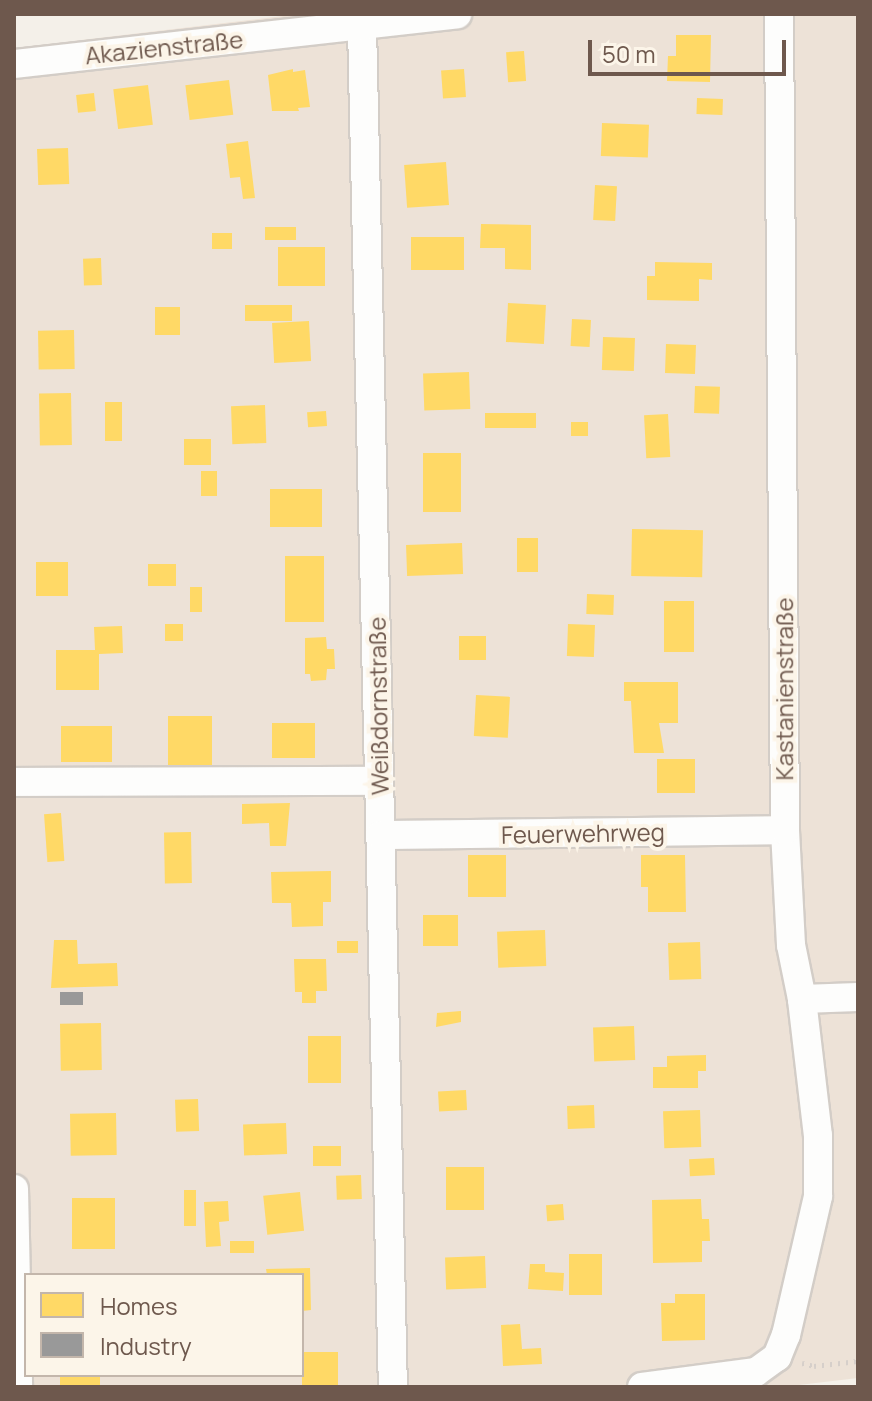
<!DOCTYPE html>
<html>
<head>
<meta charset="utf-8">
<style>
	body { margin:0 }
	#map { position:relative; width:872px; height:1401px; overflow:hidden; background:#f4f0e9; font-family:Manrope,sans-serif }
	div>[style] { position:absolute }
	.residential>* { inset:0; background:#ede2d7 }
	.homes>* { inset:0; background:#ffd966; transform-origin:0 0 }
	.industry>* { inset:0; background:#999; transform-origin:0 0 }
	.path>* { height:5px; margin-top:-2.5px; transform-origin:0; background:repeating-linear-gradient(90deg,#d6cfca 0 2px,transparent 0 8px) }
	.roads { filter:drop-shadow(2px 0 #d3cdc7) drop-shadow(-2px 0 #d3cdc7) drop-shadow(0 2px #d3cdc7) drop-shadow(0 -2px #d3cdc7) }
	.minor>* { height:28px; margin:-14px; padding:0 14px; transform-origin:14px; border-radius:14px; background:#fdfdfc }
	span { translate:-50% -50%; white-space:nowrap; text-align:center; line-height:1.15; -webkit-text-stroke:8px #fcf5e9; paint-order:stroke }
	.street-label { font-size:24px; color:#6e584d }
	.frame { position:absolute; inset:0; border:16px solid #6e584d; pointer-events:none }
	.legend { position:absolute; left:24px; top:1273px; width:280px; height:104px; box-sizing:border-box; background:#fcf5e9; border:2px solid #c3b6ab; margin:0; padding:10px 14px; list-style:none; font-size:24px; color:#6e584d }
	.legend li { display:flex; align-items:center; gap:16px; height:40px }
	.legend b { width:40px; border:2px solid #c3b6ab }
	.scale { position:absolute; left:588px; top:40px; width:198px; height:36px; box-sizing:border-box; border:4px solid #6e584d; border-top:0; padding-left:10px; font-size:24px; line-height:28px; white-space:nowrap; color:#6e584d; -webkit-text-stroke:6px #fcf5e9; paint-order:stroke }
</style>
</head>
<body>
<div id="map">
	<div class="residential">
		<i style="clip-path:polygon(evenodd,301px 14px,858px 14px,858px 1378px,782px 1387px,14px 1387px,14px 48px,301px 14px,26px 1275px,302px 1275px,302px 1375px,26px 1375px,26px 1275px)"></i>
	</div>
	<div class="homes">
		<i style="clip-path:polygon(676px 35px,711px 35px,710px 82px,667px 81px,668px 56px,676px 56px)"></i>
		<i style="left:524px;top:51px;width:30px;height:18px;rotate:86deg"></i>
		<i style="clip-path:polygon(293px 69px,293px 72px,305px 70px,310px 107px,298px 108px,299px 111px,272px 111px,268px 75px)"></i>
		<i style="left:464px;top:69px;width:28px;height:23px;rotate:86deg"></i>
		<i style="left:229px;top:80px;width:35px;height:44px;rotate:83deg"></i>
		<i style="left:148px;top:85px;width:40px;height:35px;rotate:83deg"></i>
		<i style="left:94px;top:93px;width:18px;height:18px;rotate:84deg"></i>
		<i style="left:697px;top:98px;width:26px;height:16px;rotate:2deg"></i>
		<i style="left:602px;top:123px;width:47px;height:33px;rotate:2deg"></i>
		<i style="clip-path:polygon(248px 141px,255px 198px,243px 199px,240px 177px,230px 178px,226px 144px)"></i>
		<i style="left:68px;top:148px;width:36px;height:31px;rotate:88deg"></i>
		<i style="left:446px;top:162px;width:43px;height:42px;rotate:86deg"></i>
		<i style="left:595px;top:185px;width:22px;height:35px;rotate:3deg"></i>
		<i style="clip-path:polygon(481px 224px,531px 225px,531px 270px,505px 269px,505px 248px,480px 248px)"></i>
		<i style="left:296px;top:227px;width:13px;height:31px;rotate:90deg"></i>
		<i style="left:212px;top:233px;width:20px;height:16px"></i>
		<i style="left:411px;top:237px;width:53px;height:33px"></i>
		<i style="left:325px;top:247px;width:39px;height:47px;rotate:90deg"></i>
		<i style="left:101px;top:258px;width:27px;height:18px;rotate:88deg"></i>
		<i style="clip-path:polygon(655px 262px,712px 263px,712px 280px,699px 279px,699px 301px,647px 300px,647px 276px,655px 276px)"></i>
		<i style="left:508px;top:303px;width:38px;height:39px;rotate:3deg"></i>
		<i style="left:292px;top:305px;width:16px;height:47px;rotate:90deg"></i>
		<i style="left:155px;top:307px;width:25px;height:28px"></i>
		<i style="left:572px;top:319px;width:19px;height:27px;rotate:3deg"></i>
		<i style="left:309px;top:321px;width:40px;height:37px;rotate:87deg"></i>
		<i style="left:74px;top:330px;width:39px;height:36px;rotate:89deg"></i>
		<i style="left:603px;top:337px;width:32px;height:33px;rotate:2deg"></i>
		<i style="left:666px;top:344px;width:30px;height:29px;rotate:2deg"></i>
		<i style="left:469px;top:372px;width:37px;height:46px;rotate:88deg"></i>
		<i style="left:695px;top:386px;width:25px;height:27px;rotate:2deg"></i>
		<i style="left:71px;top:393px;width:52px;height:32px;rotate:89deg"></i>
		<i style="left:105px;top:402px;width:17px;height:39px"></i>
		<i style="left:265px;top:405px;width:38px;height:34px;rotate:88deg"></i>
		<i style="left:326px;top:411px;width:15px;height:19px;rotate:86deg"></i>
		<i style="left:536px;top:413px;width:15px;height:51px;rotate:90deg"></i>
		<i style="left:668px;top:414px;width:43px;height:24px;rotate:87deg"></i>
		<i style="left:571px;top:422px;width:17px;height:14px"></i>
		<i style="left:211px;top:439px;width:26px;height:27px;rotate:90deg"></i>
		<i style="left:423px;top:453px;width:38px;height:59px"></i>
		<i style="left:201px;top:471px;width:16px;height:25px"></i>
		<i style="left:322px;top:489px;width:38px;height:52px;rotate:90deg"></i>
		<i style="left:632px;top:529px;width:71px;height:47px;rotate:1deg"></i>
		<i style="left:517px;top:538px;width:21px;height:34px"></i>
		<i style="left:462px;top:543px;width:31px;height:56px;rotate:88deg"></i>
		<i style="left:285px;top:556px;width:39px;height:66px"></i>
		<i style="left:36px;top:562px;width:32px;height:34px"></i>
		<i style="left:148px;top:564px;width:28px;height:22px"></i>
		<i style="left:190px;top:587px;width:12px;height:25px"></i>
		<i style="left:587px;top:594px;width:27px;height:20px;rotate:2deg"></i>
		<i style="left:664px;top:601px;width:30px;height:51px"></i>
		<i style="left:183px;top:624px;width:17px;height:18px;rotate:90deg"></i>
		<i style="left:568px;top:624px;width:27px;height:32px;rotate:2deg"></i>
		<i style="clip-path:polygon(122px 626px,123px 653px,99px 654px,99px 690px,56px 690px,56px 650px,95px 650px,94px 627px)"></i>
		<i style="left:459px;top:636px;width:27px;height:24px"></i>
		<i style="clip-path:polygon(326px 637px,327px 649px,334px 649px,335px 669px,327px 669px,326px 680px,311px 681px,310px 674px,305px 674px,305px 638px)"></i>
		<i style="clip-path:polygon(624px 682px,678px 682px,678px 723px,659px 723px,664px 753px,634px 753px,631px 701px,624px 701px)"></i>
		<i style="left:476px;top:695px;width:34px;height:41px;rotate:3deg"></i>
		<i style="left:168px;top:716px;width:44px;height:49px"></i>
		<i style="left:315px;top:723px;width:35px;height:43px;rotate:90deg"></i>
		<i style="left:61px;top:726px;width:51px;height:36px"></i>
		<i style="left:657px;top:759px;width:38px;height:34px"></i>
		<i style="clip-path:polygon(290px 803px,286px 846px,270px 846px,269px 823px,242px 824px,242px 804px)"></i>
		<i style="left:61px;top:813px;width:48px;height:17px;rotate:86deg"></i>
		<i style="left:191px;top:832px;width:51px;height:27px;rotate:89deg"></i>
		<i style="left:506px;top:855px;width:42px;height:38px;rotate:90deg"></i>
		<i style="clip-path:polygon(641px 855px,685px 855px,686px 912px,648px 912px,648px 887px,641px 887px)"></i>
		<i style="clip-path:polygon(331px 871px,331px 902px,323px 902px,323px 926px,292px 927px,291px 903px,272px 903px,271px 872px)"></i>
		<i style="left:458px;top:915px;width:31px;height:35px;rotate:90deg"></i>
		<i style="left:545px;top:930px;width:36px;height:48px;rotate:88deg"></i>
		<i style="clip-path:polygon(54px 940px,77px 940px,78px 964px,117px 963px,118px 986px,51px 988px)"></i>
		<i style="left:337px;top:941px;width:21px;height:12px"></i>
		<i style="left:700px;top:942px;width:37px;height:32px;rotate:88deg"></i>
		<i style="clip-path:polygon(294px 959px,326px 959px,327px 991px,316px 991px,316px 1003px,302px 1003px,302px 992px,295px 992px)"></i>
		<i style="clip-path:polygon(461px 1011px,461px 1022px,436px 1027px,437px 1013px)"></i>
		<i style="left:101px;top:1023px;width:47px;height:41px;rotate:89deg"></i>
		<i style="left:634px;top:1026px;width:34px;height:41px;rotate:88deg"></i>
		<i style="left:308px;top:1036px;width:33px;height:47px"></i>
		<i style="clip-path:polygon(706px 1055px,706px 1071px,698px 1071px,698px 1088px,653px 1088px,653px 1067px,667px 1067px,667px 1056px)"></i>
		<i style="left:466px;top:1090px;width:20px;height:28px;rotate:87deg"></i>
		<i style="left:198px;top:1099px;width:32px;height:23px;rotate:88deg"></i>
		<i style="left:594px;top:1105px;width:23px;height:27px;rotate:88deg"></i>
		<i style="left:700px;top:1110px;width:37px;height:37px;rotate:88deg"></i>
		<i style="left:116px;top:1113px;width:42px;height:46px;rotate:89deg"></i>
		<i style="left:286px;top:1123px;width:31px;height:43px;rotate:88deg"></i>
		<i style="left:313px;top:1146px;width:28px;height:20px"></i>
		<i style="left:714px;top:1158px;width:17px;height:25px;rotate:87deg"></i>
		<i style="left:446px;top:1167px;width:38px;height:43px"></i>
		<i style="left:361px;top:1175px;width:24px;height:25px;rotate:88deg"></i>
		<i style="left:184px;top:1190px;width:12px;height:36px"></i>
		<i style="left:300px;top:1192px;width:39px;height:37px;rotate:84deg"></i>
		<i style="left:72px;top:1198px;width:43px;height:51px"></i>
		<i style="clip-path:polygon(701px 1199px,702px 1219px,709px 1219px,710px 1241px,702px 1241px,702px 1262px,653px 1263px,652px 1200px)"></i>
		<i style="clip-path:polygon(228px 1201px,229px 1221px,219px 1222px,221px 1246px,206px 1247px,204px 1202px)"></i>
		<i style="left:563px;top:1204px;width:16px;height:17px;rotate:86deg"></i>
		<i style="left:230px;top:1241px;width:24px;height:12px"></i>
		<i style="left:569px;top:1254px;width:33px;height:41px"></i>
		<i style="left:485px;top:1256px;width:32px;height:40px;rotate:88deg"></i>
		<i style="clip-path:polygon(530px 1264px,545px 1264px,545px 1272px,564px 1273px,563px 1291px,528px 1289px)"></i>
		<i style="clip-path:polygon(310px 1268px,311px 1310px,302px 1311px,302px 1275px,267px 1275px,266px 1269px)"></i>
		<i style="clip-path:polygon(675px 1294px,705px 1294px,705px 1340px,662px 1341px,661px 1303px,675px 1303px)"></i>
		<i style="clip-path:polygon(520px 1324px,522px 1349px,541px 1348px,542px 1364px,503px 1366px,501px 1325px)"></i>
		<i style="left:302px;top:1352px;width:36px;height:35px"></i>
		<i style="left:60px;top:1375px;width:40px;height:12px"></i>
	</div>
	<div class="industry">
		<i style="left:83px;top:992px;width:13px;height:23px;rotate:90deg"></i>
	</div>
	<div class="path">
		<i style="left:802px;top:1363px;width:12px;rotate:14deg"></i>
		<i style="left:814px;top:1366px;width:44px;rotate:-6.5deg"></i>
	</div>
	<div class="roads">
		<div class="minor">
			<i style="left:362px;top:26px;width:1361px;rotate:88.7deg"></i>
			<i style="left:14px;top:64px;width:446px;rotate:-6.4deg"></i>
			<i style="left:14px;top:782px;width:365px;rotate:-0.2deg"></i>
			<i style="left:381px;top:835px;width:404px;rotate:-0.7deg"></i>
			<i style="left:802px;top:999px;width:56px;rotate:-2deg"></i>
			<i style="left:14px;top:1189px;width:198px;rotate:88.8deg"></i>
			<i style="left:642px;top:1387px;width:115px;rotate:-7.5deg"></i>
			<i style="left:756px;top:1372px;width:26px;rotate:-36deg"></i>
			<i style="left:777px;top:1357px;width:24px;rotate:-68deg"></i>
			<i style="left:786px;top:1335px;width:143px;rotate:-77deg"></i>
			<i style="left:818px;top:1196px;width:60px;rotate:-90deg"></i>
			<i style="left:818px;top:1136px;width:138px;rotate:-96.7deg"></i>
			<i style="left:802px;top:999px;width:55px;rotate:-101.5deg"></i>
			<i style="left:791px;top:945px;width:115px;rotate:-93deg"></i>
			<i style="left:785px;top:830px;width:816px;rotate:-90.42deg"></i>
		</div>
	</div>
	<div class="street-label">
		<span style="left:164px;top:47px;rotate:-6deg">Akazienstraße</span>
		<span style="left:784px;top:689px;rotate:-90deg">Kastanienstraße</span>
		<span style="left:378px;top:706px;rotate:-91deg">Weißdornstraße</span>
		<span style="left:583px;top:833px;rotate:-1deg">Feuerwehrweg</span>
	</div>
	<div class="frame"></div>
	<ul class="legend">
	<li><b style="height:22px;background:#ffd966"></b>Homes</li>
	<li><b style="height:22px;background:#999"></b>Industry</li>
	</ul>
	<div class="scale">50 m</div>
</div>
</body>
</html>
